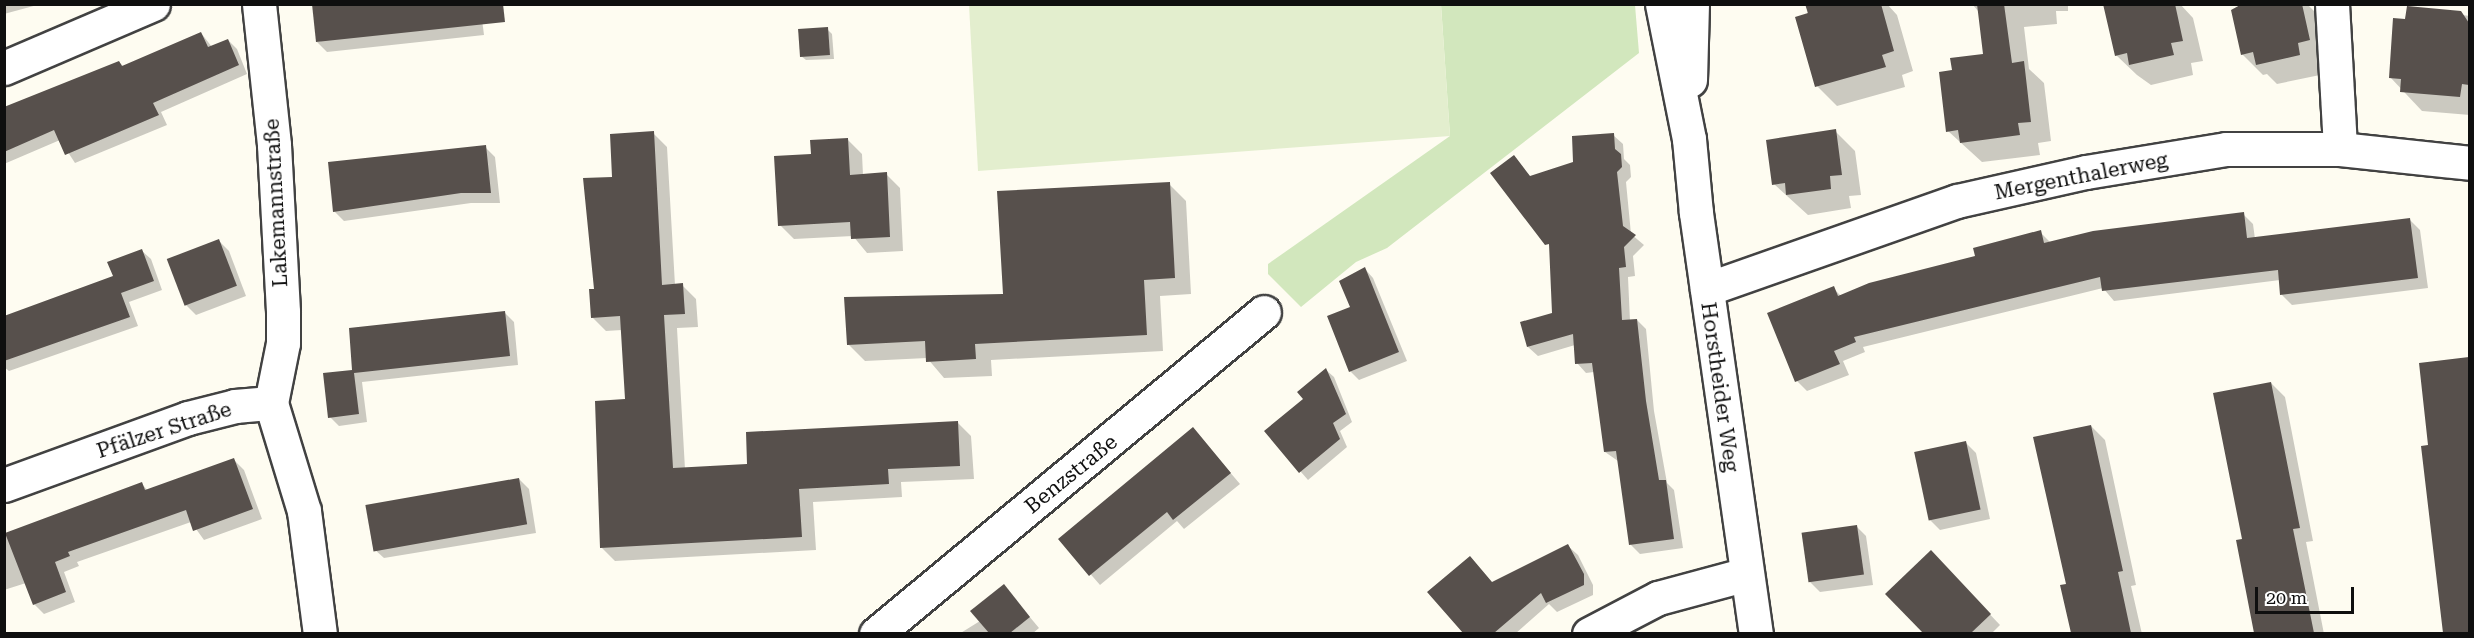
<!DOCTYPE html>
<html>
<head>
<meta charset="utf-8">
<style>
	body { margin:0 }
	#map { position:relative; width:2474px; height:638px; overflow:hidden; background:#fefcf1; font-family:"Roboto Serif",serif }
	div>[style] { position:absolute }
	.green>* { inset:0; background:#d2e7bd }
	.pitch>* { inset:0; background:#e3eece }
	.shadow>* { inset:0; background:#0003 }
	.building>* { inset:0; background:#57504c; transform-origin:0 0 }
	.roads { filter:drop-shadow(2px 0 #424242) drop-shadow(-2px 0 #424242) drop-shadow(0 2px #424242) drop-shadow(0 -2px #424242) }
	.minor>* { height:33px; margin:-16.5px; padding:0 16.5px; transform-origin:16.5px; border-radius:16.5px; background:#fff }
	span { translate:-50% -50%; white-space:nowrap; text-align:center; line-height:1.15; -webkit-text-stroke:6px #fff; paint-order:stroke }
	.street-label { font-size:21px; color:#0f0f0f }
	.frame { position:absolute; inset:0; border:6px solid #0f0f0f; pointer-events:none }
	.scale { position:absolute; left:2255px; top:587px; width:99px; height:27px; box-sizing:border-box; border:3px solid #0f0f0f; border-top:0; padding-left:8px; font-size:18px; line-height:21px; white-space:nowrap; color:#0f0f0f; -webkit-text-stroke:4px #fff; paint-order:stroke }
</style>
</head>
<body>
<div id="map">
	<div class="green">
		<i style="clip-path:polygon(1441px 5px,1635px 5px,1639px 53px,1387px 248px,1356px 262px,1301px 307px,1268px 274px,1268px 264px,1450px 136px)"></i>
	</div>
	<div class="pitch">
		<i style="clip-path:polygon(969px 5px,1441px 5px,1450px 136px,978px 171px)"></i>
	</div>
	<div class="shadow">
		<i style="clip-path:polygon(4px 4px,41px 4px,4px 14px)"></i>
		<i style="clip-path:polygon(480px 4px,484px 35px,327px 52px,317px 42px)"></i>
		<i style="clip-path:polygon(1806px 4px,1887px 4px,1897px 15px,1913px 71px,1902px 75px,1905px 87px,1837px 106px,1817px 86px)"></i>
		<i style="clip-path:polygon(1972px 4px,2068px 4px,2068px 11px,2056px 11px,2057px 24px,2024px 27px,2029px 69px,2044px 83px,2051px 141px,2038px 143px,2040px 155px,1982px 162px,1948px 131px,1953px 71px,1984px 55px,1979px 12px)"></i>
		<i style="clip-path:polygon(2117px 4px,2180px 4px,2193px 18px,2203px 61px,2191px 63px,2193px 75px,2151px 85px,2137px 75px,2116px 55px)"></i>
		<i style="clip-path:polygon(2244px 4px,2307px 4px,2320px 17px,2329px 60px,2317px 63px,2320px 75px,2277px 84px,2267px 74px,2263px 75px,2242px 54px)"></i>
		<i style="clip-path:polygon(2408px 8px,2470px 16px,2470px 115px,2422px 111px,2390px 77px)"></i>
		<i style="clip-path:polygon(827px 29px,832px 34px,834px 59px,806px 60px,801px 56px)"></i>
		<i style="clip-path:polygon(201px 33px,212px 47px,228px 40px,237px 49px,247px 74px,161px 112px,167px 125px,75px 163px,60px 140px,4px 164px,4px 109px,119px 62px,124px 67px)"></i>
		<i style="clip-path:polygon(1835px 131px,1855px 151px,1861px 195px,1849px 196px,1851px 208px,1808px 215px,1774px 184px)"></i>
		<i style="clip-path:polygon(653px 133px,667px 147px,675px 285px,682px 285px,696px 299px,698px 327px,677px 328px,685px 469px,749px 465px,957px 422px,971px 436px,974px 479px,901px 482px,902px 497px,813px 502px,816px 550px,615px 561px,601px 547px,626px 401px,622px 330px,606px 331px,592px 317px,614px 178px)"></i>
		<i style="clip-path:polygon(1613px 135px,1623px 144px,1624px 159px,1630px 165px,1631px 177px,1626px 182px,1631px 234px,1644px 245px,1633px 256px,1635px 276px,1628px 277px,1630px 321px,1637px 320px,1646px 329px,1654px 411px,1667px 483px,1674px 490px,1683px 548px,1640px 554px,1631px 545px,1618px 461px,1605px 452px,1594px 372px,1586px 373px,1577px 363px,1575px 345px,1538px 356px,1528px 347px,1554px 314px,1551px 249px,1514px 157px,1531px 178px,1575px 163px)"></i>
		<i style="clip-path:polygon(848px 140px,862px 154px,863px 175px,886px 174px,900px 188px,903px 251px,867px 253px,853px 236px,794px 239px,780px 225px,812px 156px)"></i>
		<i style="clip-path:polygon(485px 147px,495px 157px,500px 203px,471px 203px,344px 221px,334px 211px)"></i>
		<i style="clip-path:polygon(1169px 184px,1186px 201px,1191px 294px,1160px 296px,1163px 351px,991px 360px,992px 376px,944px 378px,927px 358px,865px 361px,848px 344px,1004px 295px)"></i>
		<i style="clip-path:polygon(2243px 214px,2253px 224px,2255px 239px,2410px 220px,2420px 230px,2428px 288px,2292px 305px,2282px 295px,2280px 280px,2114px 301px,2103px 288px,1863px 347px,1865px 352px,1843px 361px,1849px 375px,1807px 391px,1797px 381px,1833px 288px,1841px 296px,1977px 257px,2040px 232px,2051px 243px)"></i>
		<i style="clip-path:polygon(219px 241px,229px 251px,246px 296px,196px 315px,186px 305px)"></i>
		<i style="clip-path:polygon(142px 251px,151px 259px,162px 290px,129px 302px,138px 326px,9px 371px,4px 367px,4px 318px,115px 277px)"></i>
		<i style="clip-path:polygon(1365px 269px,1373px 278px,1407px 361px,1359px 380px,1350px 371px,1352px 308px)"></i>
		<i style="clip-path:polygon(505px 313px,514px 322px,518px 365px,362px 382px,367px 422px,339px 426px,330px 417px,354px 371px)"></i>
		<i style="clip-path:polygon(2470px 358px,2470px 634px,2445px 634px,2422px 447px,2430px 446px,2420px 364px)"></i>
		<i style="clip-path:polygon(1326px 370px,1334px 377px,1352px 422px,1340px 431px,1347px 447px,1308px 480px,1266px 432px,1305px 399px)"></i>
		<i style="clip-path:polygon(2271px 383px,2285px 397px,2313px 541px,2306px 542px,2324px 634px,2256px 634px,2237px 542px,2244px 540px)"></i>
		<i style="clip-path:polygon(2091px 426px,2105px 440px,2136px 585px,2131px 586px,2142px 634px,2072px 634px,2061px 586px,2068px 585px)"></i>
		<i style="clip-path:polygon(1193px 429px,1240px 484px,1184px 529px,1177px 521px,1100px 585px,1060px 539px)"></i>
		<i style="clip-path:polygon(1966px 443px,1976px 453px,1990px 519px,1940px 530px,1930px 520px)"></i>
		<i style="clip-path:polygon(234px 460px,244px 470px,262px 519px,204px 540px,191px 522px,77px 562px,79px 566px,64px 572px,75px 602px,44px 614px,34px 604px,26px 583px,4px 590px,4px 535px,142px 484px,148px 491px)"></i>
		<i style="clip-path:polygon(519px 479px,529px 489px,536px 533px,384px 558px,374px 549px)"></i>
		<i style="clip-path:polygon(1856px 526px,1866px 536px,1873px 585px,1820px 592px,1810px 582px)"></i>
		<i style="clip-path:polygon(1568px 546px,1578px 555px,1593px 585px,1593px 595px,1557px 612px,1549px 604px,1515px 634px,1465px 634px,1429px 592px,1493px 583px)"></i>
		<i style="clip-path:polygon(1931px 552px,2000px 625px,1991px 634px,1925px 634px,1887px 594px)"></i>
		<i style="clip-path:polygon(1004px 586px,1039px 628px,1032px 634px,959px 634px,980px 621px)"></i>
	</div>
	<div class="building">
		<i style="clip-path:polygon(312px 4px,503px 4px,505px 22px,316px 42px)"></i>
		<i style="clip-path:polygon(1805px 4px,1881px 4px,1894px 51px,1882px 55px,1886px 67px,1815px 87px,1795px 17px,1808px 13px)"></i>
		<i style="clip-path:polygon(1977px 4px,2004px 4px,2012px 63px,2024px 61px,2031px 122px,2018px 123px,2020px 135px,1960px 143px,1958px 130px,1946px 132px,1939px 72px,1952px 70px,1950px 58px,1983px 54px)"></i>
		<i style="clip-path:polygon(2103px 4px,2175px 4px,2183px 41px,2171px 43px,2174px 55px,2129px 65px,2127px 53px,2115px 56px)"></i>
		<i style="clip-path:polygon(2242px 4px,2302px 4px,2310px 40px,2298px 43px,2300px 55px,2256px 65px,2253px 52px,2241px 55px,2231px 10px)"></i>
		<i style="clip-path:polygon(2407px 6px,2461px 11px,2469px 23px,2469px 85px,2462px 84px,2460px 97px,2400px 92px,2401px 79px,2389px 78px,2393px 18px,2405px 19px)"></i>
		<i style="left:828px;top:27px;width:28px;height:30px;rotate:86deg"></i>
		<i style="clip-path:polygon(201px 32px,208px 47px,228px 39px,239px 65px,153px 103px,159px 115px,65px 155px,54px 130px,4px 152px,4px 107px,119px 61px,122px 66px)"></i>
		<i style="clip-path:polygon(1836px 129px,1842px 175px,1830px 176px,1831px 189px,1786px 195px,1785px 183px,1772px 185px,1766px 140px)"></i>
		<i style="clip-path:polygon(654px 131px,662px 285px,683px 283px,684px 300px,685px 314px,664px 315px,673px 468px,747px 464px,746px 432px,958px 421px,960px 466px,888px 469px,889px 484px,799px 489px,802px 537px,600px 548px,595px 401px,625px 399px,620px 316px,591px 318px,589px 289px,594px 289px,583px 178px,612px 177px,610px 134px)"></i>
		<i style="clip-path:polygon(1614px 133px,1615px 149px,1621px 154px,1622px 167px,1617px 172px,1623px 226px,1636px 235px,1624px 247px,1626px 267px,1619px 268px,1622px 320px,1637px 319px,1646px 401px,1659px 480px,1666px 480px,1674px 539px,1629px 545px,1616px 451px,1604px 452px,1592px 363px,1575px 364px,1573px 334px,1527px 347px,1520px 322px,1552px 313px,1549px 244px,1545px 245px,1490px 173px,1514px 155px,1530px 176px,1573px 162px,1572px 136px)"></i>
		<i style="clip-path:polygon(848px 138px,850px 175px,887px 172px,890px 237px,851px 239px,850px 222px,778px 226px,774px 156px,811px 154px,810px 140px)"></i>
		<i style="clip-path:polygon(486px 145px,491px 193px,461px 193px,333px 212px,328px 162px)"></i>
		<i style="clip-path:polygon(1170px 182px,1175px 278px,1144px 280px,1147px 335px,975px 344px,976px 359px,926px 362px,925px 341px,847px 345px,844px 297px,1003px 294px,997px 191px)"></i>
		<i style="clip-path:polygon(2244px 212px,2247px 238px,2410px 218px,2418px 278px,2280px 295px,2278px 270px,2102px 291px,2100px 277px,1854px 337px,1856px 342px,1834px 351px,1840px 364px,1795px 382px,1767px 313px,1834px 286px,1838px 296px,1869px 283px,1975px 256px,1973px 248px,2041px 230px,2044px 243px,2093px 231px)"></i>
		<i style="left:219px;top:239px;width:50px;height:56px;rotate:69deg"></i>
		<i style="clip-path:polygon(142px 249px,154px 281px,121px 293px,130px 317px,4px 361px,4px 316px,113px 276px,107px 262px)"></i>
		<i style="clip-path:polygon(1365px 267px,1399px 352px,1349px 372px,1327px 316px,1350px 307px,1339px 281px)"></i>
		<i style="clip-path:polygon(505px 311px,510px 356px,354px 373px,359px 414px,328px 418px,323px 373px,352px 370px,349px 328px)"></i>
		<i style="clip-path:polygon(2469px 357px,2469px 633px,2443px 633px,2421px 446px,2428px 445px,2419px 363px)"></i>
		<i style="clip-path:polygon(1326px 368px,1346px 414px,1333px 423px,1340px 439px,1299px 473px,1264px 431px,1303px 399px,1297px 392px)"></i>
		<i style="clip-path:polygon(2271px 382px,2300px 528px,2293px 529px,2314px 633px,2254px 633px,2236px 540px,2242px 539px,2213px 393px)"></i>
		<i style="clip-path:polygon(2091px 425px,2123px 571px,2118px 572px,2131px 633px,2071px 633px,2060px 585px,2066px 584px,2033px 437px)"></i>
		<i style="clip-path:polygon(1193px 427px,1231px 473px,1173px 520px,1167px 512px,1089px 576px,1058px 539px)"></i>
		<i style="left:1966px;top:441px;width:70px;height:53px;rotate:78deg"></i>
		<i style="clip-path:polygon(234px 458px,253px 509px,193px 531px,186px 510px,68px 552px,70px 556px,55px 562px,66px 592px,33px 605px,5px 533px,142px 482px,145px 490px)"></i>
		<i style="left:519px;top:478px;width:47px;height:156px;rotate:80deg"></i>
		<i style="left:1857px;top:525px;width:50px;height:56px;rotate:82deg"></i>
		<i style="clip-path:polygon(1568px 544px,1584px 574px,1584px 585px,1546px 603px,1541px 593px,1494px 633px,1463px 633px,1427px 592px,1470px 556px,1492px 582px)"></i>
		<i style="clip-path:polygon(1931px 550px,1991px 614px,1971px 633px,1923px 633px,1885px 594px)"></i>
		<i style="clip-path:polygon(1004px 584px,1030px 617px,1010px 633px,989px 633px,970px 611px)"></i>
	</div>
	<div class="roads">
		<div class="minor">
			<i style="left:259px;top:4px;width:142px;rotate:83.9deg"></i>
			<i style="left:274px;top:145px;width:167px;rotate:86.9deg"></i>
			<i style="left:283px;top:312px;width:31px;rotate:90deg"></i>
			<i style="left:283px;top:343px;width:61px;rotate:101.3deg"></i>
			<i style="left:271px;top:403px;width:113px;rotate:73deg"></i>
			<i style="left:304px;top:511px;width:124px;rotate:82.6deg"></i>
			<i style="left:1662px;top:4px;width:138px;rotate:78.7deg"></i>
			<i style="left:1689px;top:139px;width:74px;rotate:84.6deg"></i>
			<i style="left:1696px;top:213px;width:425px;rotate:81.9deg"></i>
			<i style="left:2332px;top:4px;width:145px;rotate:86.8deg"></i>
			<i style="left:4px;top:68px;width:162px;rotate:-23.2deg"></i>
			<i style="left:1690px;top:80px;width:76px;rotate:-88.5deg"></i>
			<i style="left:1707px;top:289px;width:265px;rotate:-19.4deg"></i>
			<i style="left:1957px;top:201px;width:132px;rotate:-12.7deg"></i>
			<i style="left:2086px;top:172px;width:142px;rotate:-9.3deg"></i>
			<i style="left:2226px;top:149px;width:114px"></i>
			<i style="left:2340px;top:149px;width:131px;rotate:6.1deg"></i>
			<i style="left:4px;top:485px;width:196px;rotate:-20deg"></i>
			<i style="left:188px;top:418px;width:49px;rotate:-14.3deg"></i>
			<i style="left:235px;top:406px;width:36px;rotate:-5deg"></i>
			<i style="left:876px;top:634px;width:504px;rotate:-39.69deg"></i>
			<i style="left:1589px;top:634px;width:78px;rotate:-27.6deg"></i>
			<i style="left:1658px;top:598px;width:92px;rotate:-15.1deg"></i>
		</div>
	</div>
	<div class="street-label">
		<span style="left:2081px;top:176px;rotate:-11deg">Mergenthalerweg</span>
		<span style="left:276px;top:203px;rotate:-93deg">Lakemannstraße</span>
		<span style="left:1720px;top:387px;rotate:82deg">Horstheider Weg</span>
		<span style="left:164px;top:430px;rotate:-18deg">Pfälzer Straße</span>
		<span style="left:1071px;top:474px;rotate:-39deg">Benzstraße</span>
	</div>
	<div class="frame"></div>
	<div class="scale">20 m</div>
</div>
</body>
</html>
